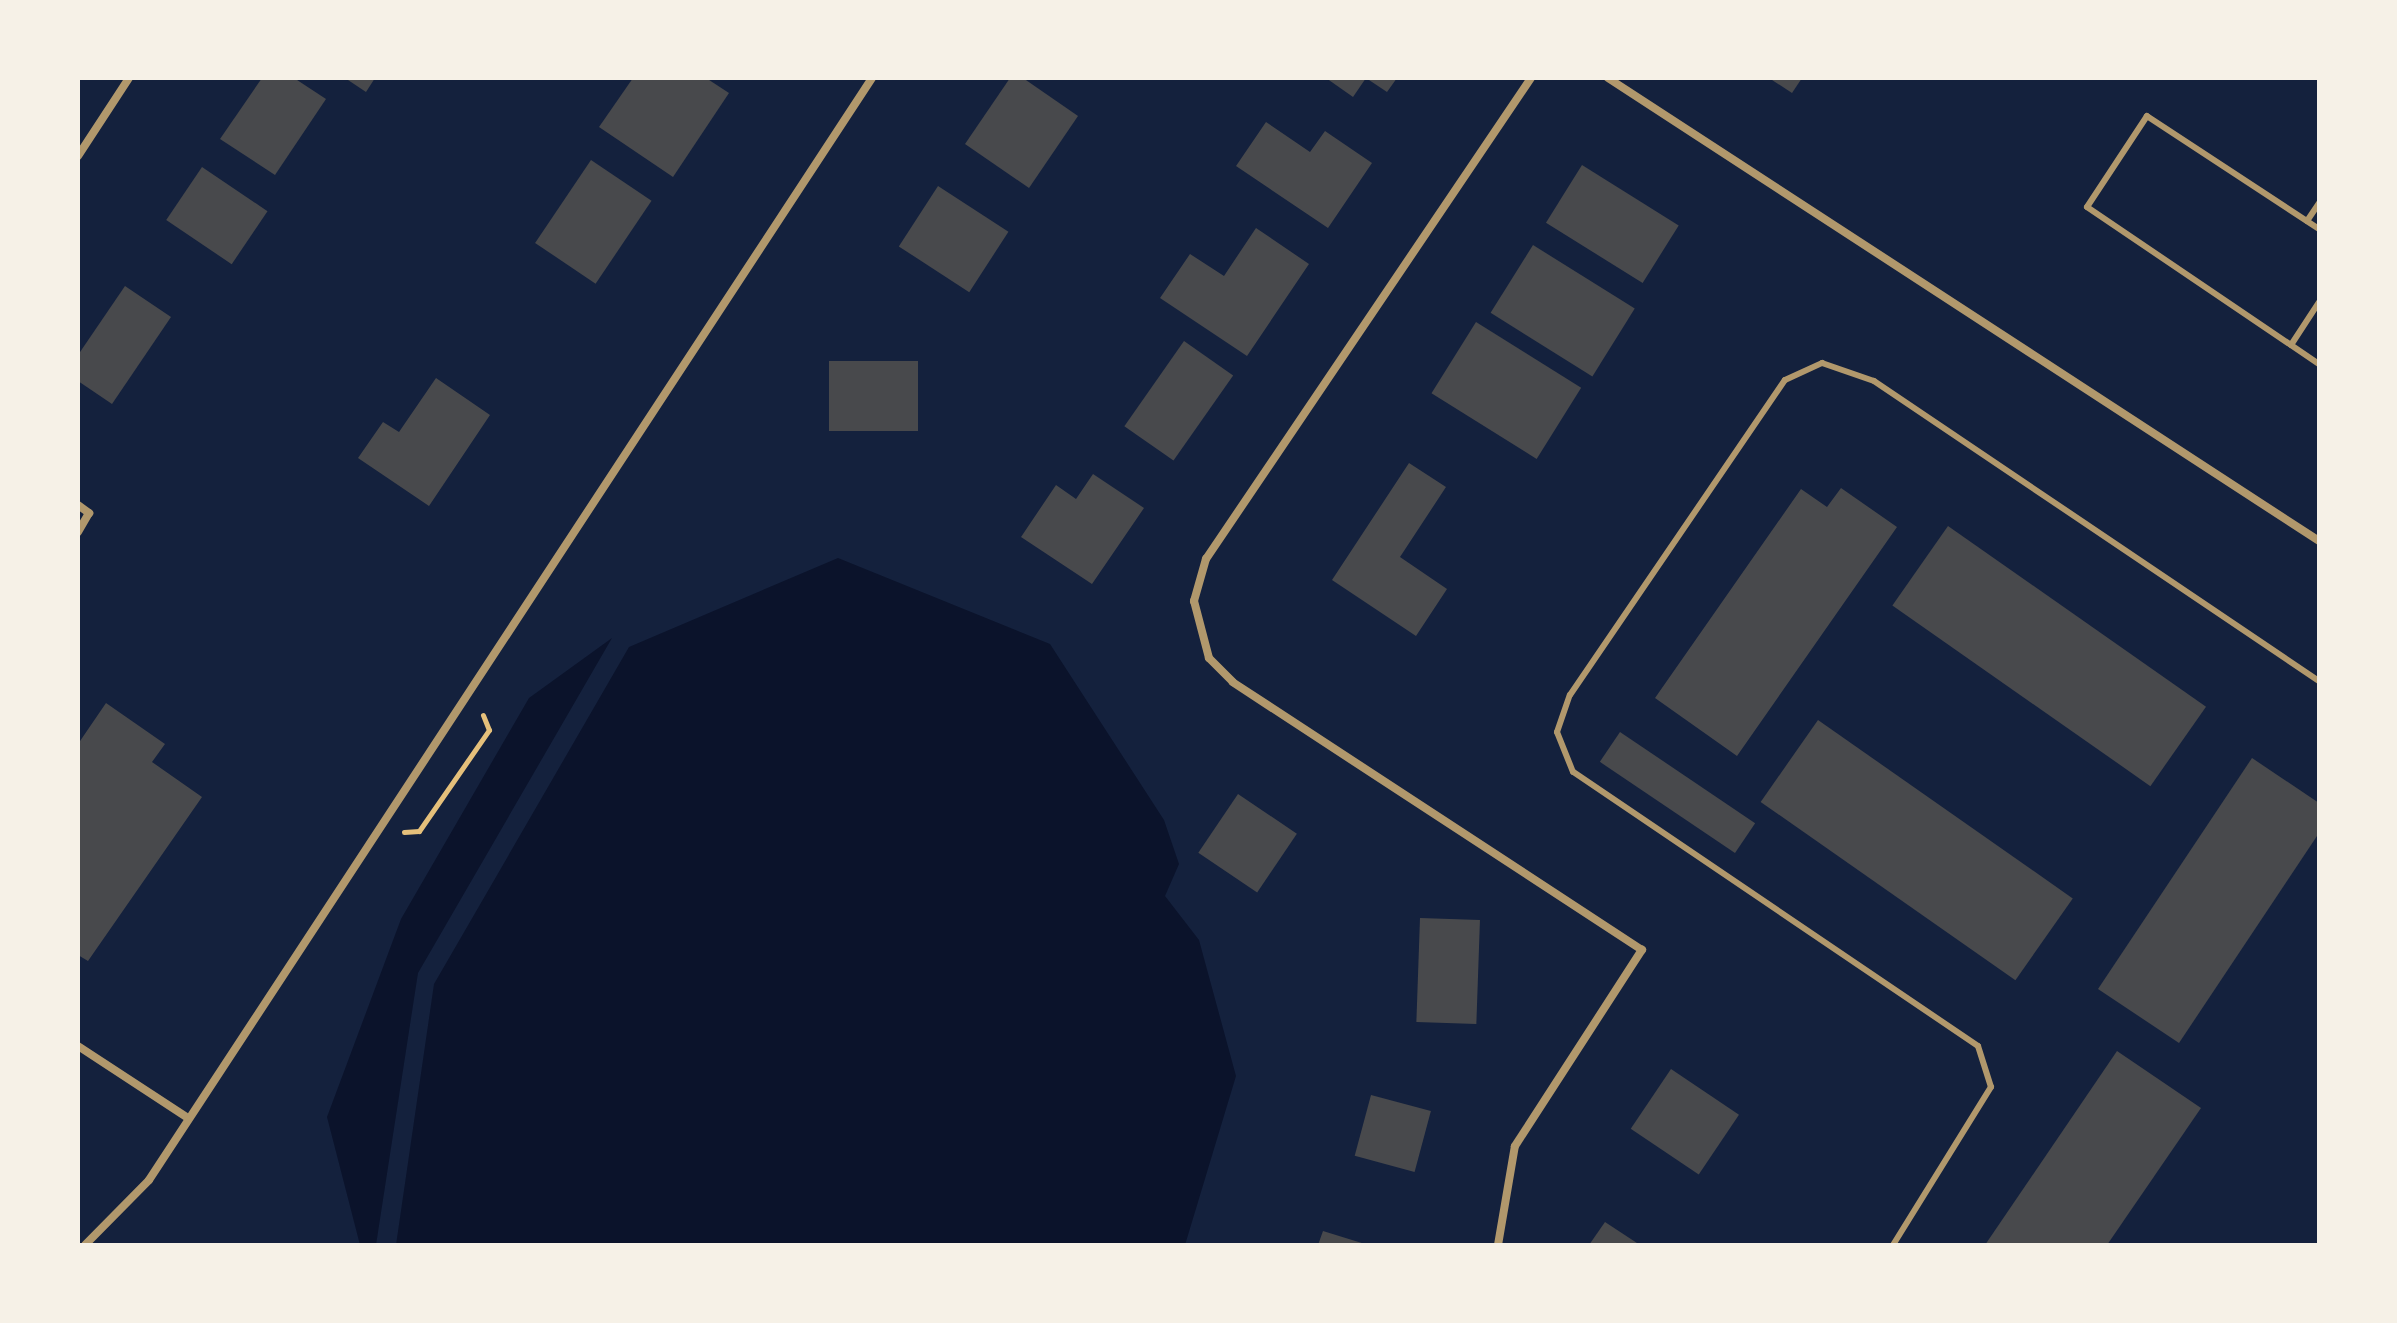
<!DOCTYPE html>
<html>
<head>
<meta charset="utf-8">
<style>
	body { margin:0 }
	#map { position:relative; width:2397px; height:1323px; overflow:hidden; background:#14213d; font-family:Poppins,sans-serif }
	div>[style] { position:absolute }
	.water>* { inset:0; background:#0b132b }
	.building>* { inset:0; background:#48494c; transform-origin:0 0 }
	.path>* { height:5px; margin:-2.5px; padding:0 2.5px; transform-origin:2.5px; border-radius:2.5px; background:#e5c07b }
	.service>* { height:6px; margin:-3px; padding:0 3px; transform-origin:3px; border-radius:3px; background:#b1986c }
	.minor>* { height:8px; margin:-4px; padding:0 4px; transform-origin:4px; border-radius:4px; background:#b1986c }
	span { translate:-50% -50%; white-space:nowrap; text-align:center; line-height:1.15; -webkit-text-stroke:8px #f6f1e7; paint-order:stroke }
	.frame { position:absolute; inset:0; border:80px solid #f6f1e7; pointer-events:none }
</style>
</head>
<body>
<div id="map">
	<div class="water">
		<i style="clip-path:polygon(838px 558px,1050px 644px,1164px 820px,1179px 864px,1165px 896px,1199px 940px,1236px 1076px,1185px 1245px,396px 1245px,434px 984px,629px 647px)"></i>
		<i style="clip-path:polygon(612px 638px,418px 973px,376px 1245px,360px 1245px,327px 1117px,401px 919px,529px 698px)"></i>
	</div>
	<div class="building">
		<i style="clip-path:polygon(262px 78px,294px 78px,326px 99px,275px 175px,220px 139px)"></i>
		<i style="clip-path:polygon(345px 78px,375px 78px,366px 92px)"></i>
		<i style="clip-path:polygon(633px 78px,706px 78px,729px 93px,673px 177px,599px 127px)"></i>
		<i style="clip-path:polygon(1010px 78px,1023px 78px,1078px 116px,1029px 188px,965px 144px)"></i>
		<i style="clip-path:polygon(1326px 78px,1366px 78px,1353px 97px)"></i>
		<i style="clip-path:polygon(1366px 78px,1397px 78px,1387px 92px)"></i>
		<i style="clip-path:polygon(1769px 78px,1802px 78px,1792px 93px)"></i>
		<i style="clip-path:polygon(1266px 122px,1310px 152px,1325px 131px,1372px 163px,1328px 228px,1236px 166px)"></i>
		<i style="left:591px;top:160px;width:73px;height:100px;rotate:34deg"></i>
		<i style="left:1582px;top:165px;width:114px;height:68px;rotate:32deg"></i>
		<i style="left:202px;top:167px;width:79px;height:64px;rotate:34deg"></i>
		<i style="left:938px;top:186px;width:84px;height:72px;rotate:33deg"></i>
		<i style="clip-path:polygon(1256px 228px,1309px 264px,1247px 356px,1160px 298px,1190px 254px,1224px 276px)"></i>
		<i style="left:1533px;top:245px;width:120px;height:80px;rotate:32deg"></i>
		<i style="clip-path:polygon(125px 286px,171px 317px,112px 404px,78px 381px,78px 355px)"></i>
		<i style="left:1476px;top:322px;width:124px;height:84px;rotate:32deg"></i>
		<i style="left:1184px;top:341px;width:60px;height:104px;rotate:35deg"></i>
		<i style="left:918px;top:361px;width:70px;height:89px;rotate:90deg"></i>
		<i style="clip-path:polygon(436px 378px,490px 415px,429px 506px,358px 458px,383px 422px,399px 432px)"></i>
		<i style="clip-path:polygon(1409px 463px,1446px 487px,1400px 557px,1447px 589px,1416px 636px,1332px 580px)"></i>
		<i style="clip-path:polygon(1093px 474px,1144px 508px,1092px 584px,1021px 537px,1056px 485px,1076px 499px)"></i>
		<i style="clip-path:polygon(1841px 488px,1897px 527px,1737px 756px,1655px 698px,1801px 489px,1827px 507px)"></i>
		<i style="left:1948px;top:526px;width:315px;height:97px;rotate:35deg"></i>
		<i style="clip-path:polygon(106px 703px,165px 744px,152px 762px,202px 797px,88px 961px,78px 955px,78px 744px)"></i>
		<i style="left:1818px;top:720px;width:311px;height:100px;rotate:35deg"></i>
		<i style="left:1620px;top:732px;width:163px;height:36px;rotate:34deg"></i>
		<i style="clip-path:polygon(2252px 758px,2319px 803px,2319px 833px,2179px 1043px,2098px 989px)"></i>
		<i style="left:1238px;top:794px;width:71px;height:71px;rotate:34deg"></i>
		<i style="left:1420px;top:918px;width:60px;height:104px;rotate:2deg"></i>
		<i style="clip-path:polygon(2117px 1051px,2201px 1108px,2107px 1245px,1985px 1245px)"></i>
		<i style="left:1671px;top:1069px;width:82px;height:72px;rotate:34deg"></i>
		<i style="left:1371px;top:1095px;width:62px;height:63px;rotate:15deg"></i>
		<i style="clip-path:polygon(1605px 1222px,1640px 1245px,1589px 1245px)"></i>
		<i style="clip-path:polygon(1323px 1231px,1365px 1244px,1365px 1245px,1318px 1245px)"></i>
	</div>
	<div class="path">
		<i style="left:404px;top:832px;width:15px;rotate:-4deg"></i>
		<i style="left:419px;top:831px;width:123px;rotate:-55.3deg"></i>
		<i style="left:489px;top:730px;width:16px;rotate:-112deg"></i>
	</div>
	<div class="service">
		<i style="left:2307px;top:221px;width:22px;rotate:-56deg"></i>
		<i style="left:2319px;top:229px;width:206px;rotate:-146.7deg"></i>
		<i style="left:2147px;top:116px;width:109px;rotate:123.4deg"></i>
		<i style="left:2087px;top:207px;width:280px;rotate:34.1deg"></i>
		<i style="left:2291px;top:345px;width:51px;rotate:-56.9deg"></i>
		<i style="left:1893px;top:1245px;width:186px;rotate:-58.2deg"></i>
		<i style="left:1991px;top:1087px;width:43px;rotate:-107.6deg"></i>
		<i style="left:1978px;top:1046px;width:489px;rotate:-145.9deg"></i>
		<i style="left:1573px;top:772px;width:43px;rotate:-111.8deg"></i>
		<i style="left:1557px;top:732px;width:39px;rotate:-71deg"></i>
		<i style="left:1570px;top:695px;width:381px;rotate:-55.7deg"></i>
		<i style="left:1785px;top:380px;width:41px;rotate:-24.7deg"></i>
		<i style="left:1822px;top:363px;width:55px;rotate:19.1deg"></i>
		<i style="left:1874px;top:381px;width:537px;rotate:33.99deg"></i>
	</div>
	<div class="minor">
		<i style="left:1608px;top:78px;width:848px;rotate:33.07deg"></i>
		<i style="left:78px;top:156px;width:93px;rotate:-56.8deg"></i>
		<i style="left:78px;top:505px;width:14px;rotate:36deg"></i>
		<i style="left:89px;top:513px;width:22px;rotate:120deg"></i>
		<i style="left:78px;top:1046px;width:128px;rotate:33.2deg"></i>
		<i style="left:85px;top:1245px;width:91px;rotate:-45.4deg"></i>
		<i style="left:149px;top:1180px;width:1318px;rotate:-56.73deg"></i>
		<i style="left:1498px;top:1245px;width:100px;rotate:-80.3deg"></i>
		<i style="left:1515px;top:1146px;width:234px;rotate:-57.1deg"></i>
		<i style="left:1642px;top:950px;width:489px;rotate:-146.8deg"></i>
		<i style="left:1233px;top:682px;width:34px;rotate:-135deg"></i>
		<i style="left:1209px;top:658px;width:59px;rotate:-104.7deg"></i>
		<i style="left:1194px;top:601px;width:44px;rotate:-74.1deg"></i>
		<i style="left:1206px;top:559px;width:581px;rotate:-55.95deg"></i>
	</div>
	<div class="frame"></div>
</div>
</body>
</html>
